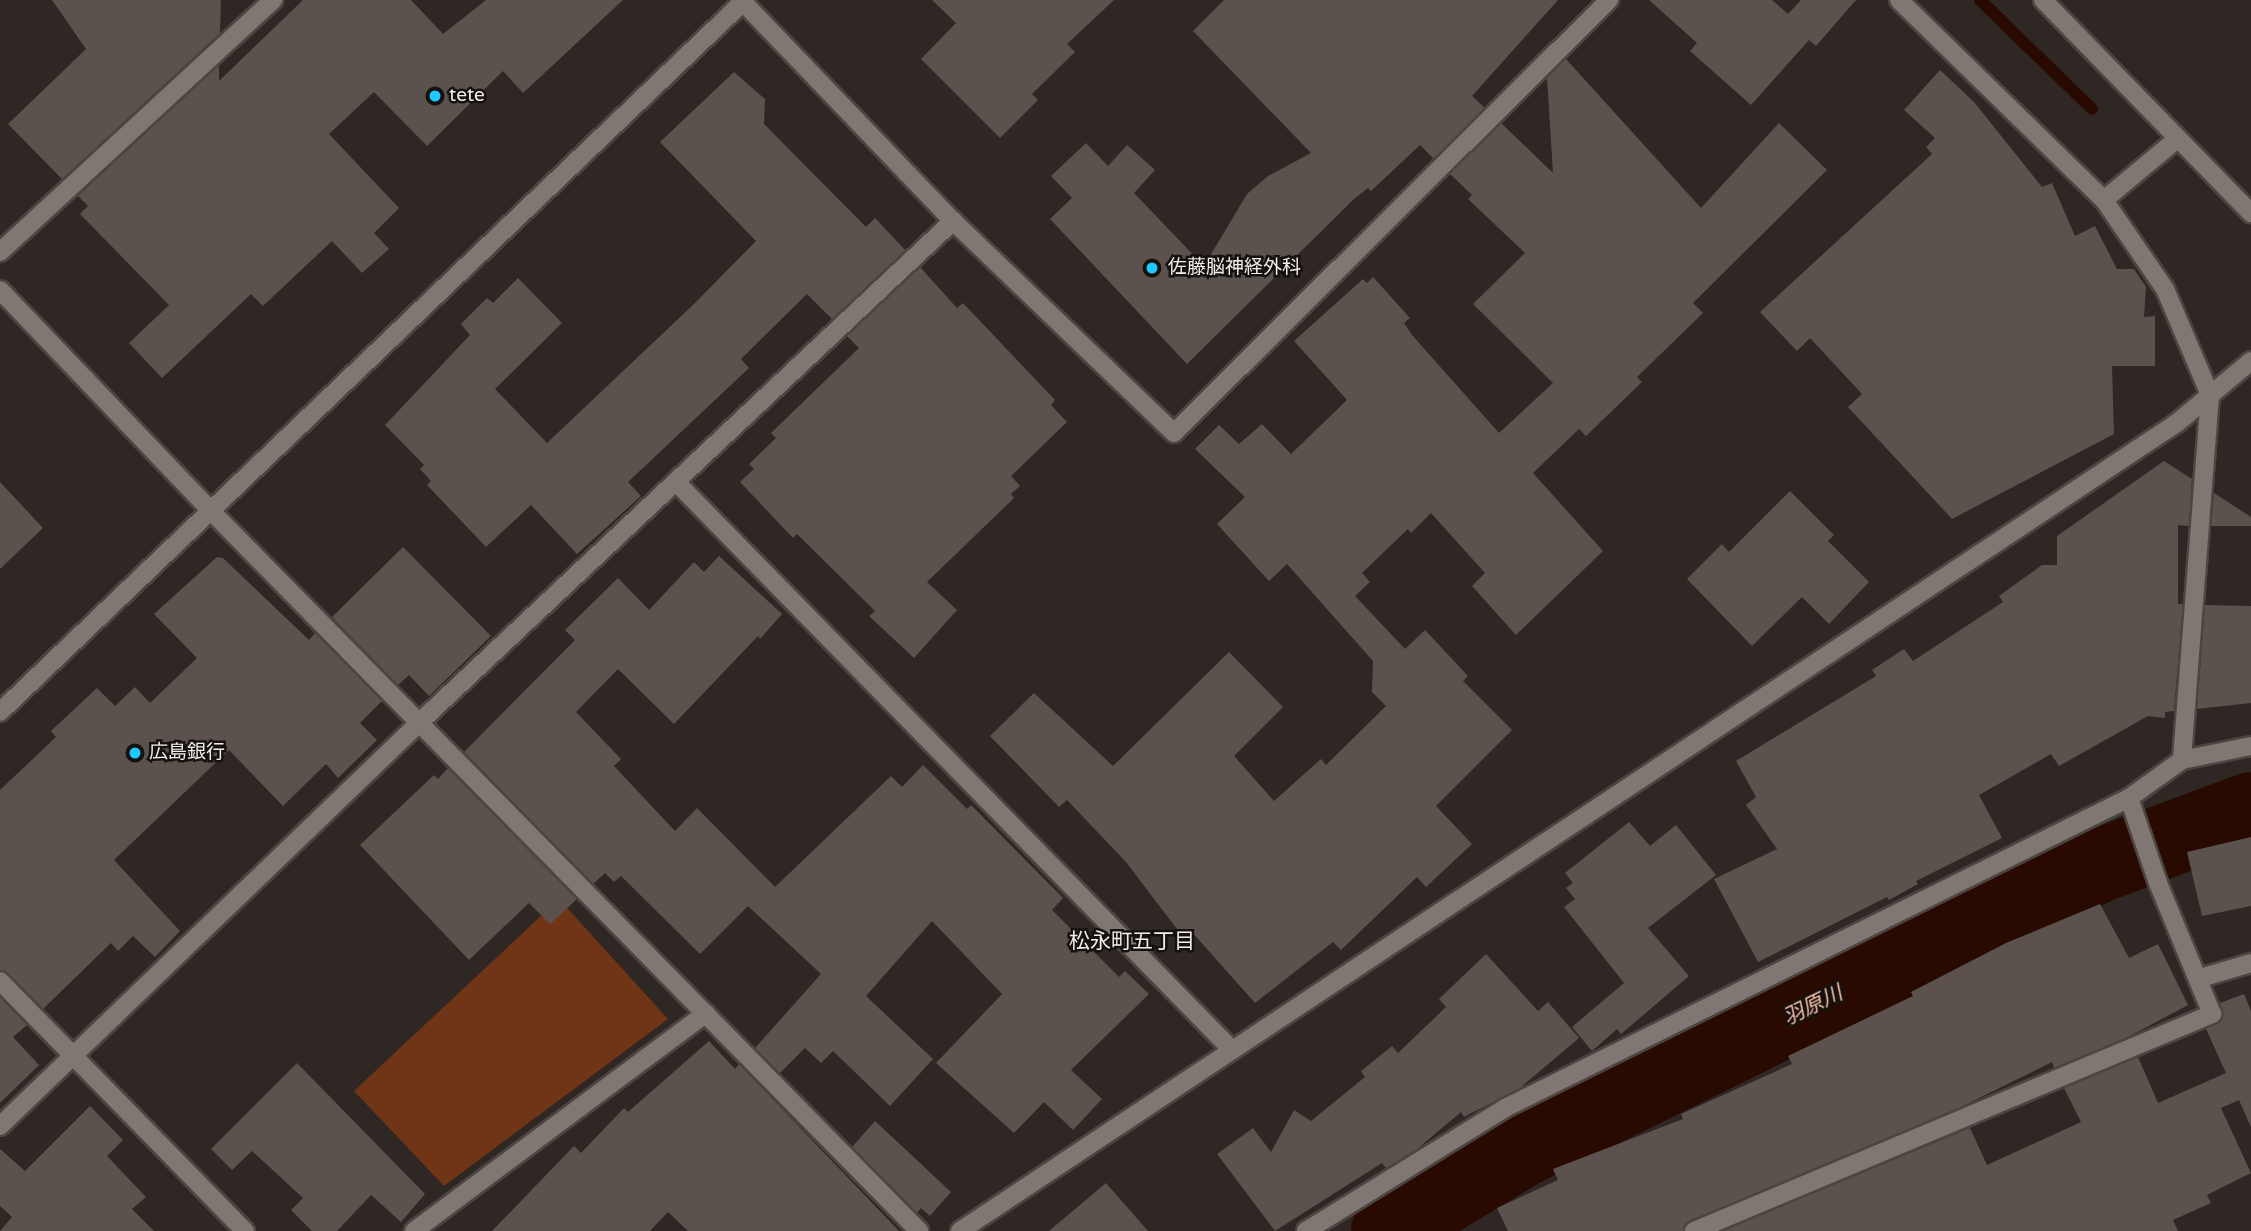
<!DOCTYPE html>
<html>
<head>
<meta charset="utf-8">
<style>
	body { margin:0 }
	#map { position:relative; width:2251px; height:1231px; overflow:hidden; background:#2f2723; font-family:"Varela Round","Noto Sans JP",sans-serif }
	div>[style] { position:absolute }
	.green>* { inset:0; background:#703516 }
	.stream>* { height:12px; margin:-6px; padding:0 6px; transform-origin:6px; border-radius:6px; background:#290a00 }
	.river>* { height:74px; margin:-37px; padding:0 37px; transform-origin:37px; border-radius:37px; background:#290a00 }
	.building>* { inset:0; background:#5b524e }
	.roads { filter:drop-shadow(2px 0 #4c4541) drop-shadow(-2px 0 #4c4541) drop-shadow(0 2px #4c4541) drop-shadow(0 -2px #4c4541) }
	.minor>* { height:18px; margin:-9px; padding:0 9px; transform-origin:9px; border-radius:9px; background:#807672 }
	.dots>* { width:19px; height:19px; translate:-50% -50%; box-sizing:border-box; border:4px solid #14110f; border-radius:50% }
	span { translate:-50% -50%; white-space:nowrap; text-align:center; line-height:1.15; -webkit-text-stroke:5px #14110f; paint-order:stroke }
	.poi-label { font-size:19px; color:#f3edea }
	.left { translate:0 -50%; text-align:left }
	.neighbourhood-label { font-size:21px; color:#f3edea }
	.water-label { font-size:21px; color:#fdc2a8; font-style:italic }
</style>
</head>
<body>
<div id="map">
	<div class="green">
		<i style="clip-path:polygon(559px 899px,668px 1019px,444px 1186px,354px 1091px)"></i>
	</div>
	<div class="stream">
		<i style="left:1980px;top:0;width:156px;rotate:44.2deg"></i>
	</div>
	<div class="river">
		<i style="left:1388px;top:1231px;width:159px;rotate:-31.1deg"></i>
		<i style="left:1524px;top:1149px;width:640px;rotate:-26.24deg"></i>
		<i style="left:2098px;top:866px;width:163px;rotate:-20.4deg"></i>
	</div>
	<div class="building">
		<i style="clip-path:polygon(52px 0,221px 0,220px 33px,62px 179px,8px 124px,86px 49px)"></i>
		<i style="clip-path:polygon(303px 0,411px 0,443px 34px,486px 0,623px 0,523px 93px,503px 71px,427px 146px,374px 92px,329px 134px,399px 208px,374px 233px,389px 249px,362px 273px,332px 241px,263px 306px,251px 294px,162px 378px,129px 343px,169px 305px,80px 214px,88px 206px,78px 196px,219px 65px,219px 81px)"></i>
		<i style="clip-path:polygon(932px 0,1114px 0,1067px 44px,1075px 52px,1032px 94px,1038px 100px,1000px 138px,921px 59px,956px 23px)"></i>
		<i style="clip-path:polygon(1224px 0,1558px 0,1472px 96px,1485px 108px,1434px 159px,1420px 145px,1371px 191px,1368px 188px,1354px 199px,1187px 364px,1050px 219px,1072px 198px,1051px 176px,1086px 143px,1108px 166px,1127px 145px,1155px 170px,1134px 193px,1204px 266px,1247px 194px,1268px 176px,1311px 153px,1193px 31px)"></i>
		<i style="clip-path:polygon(1649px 0,1772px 0,1788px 14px,1801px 0,1856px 0,1816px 46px,1809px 40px,1751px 105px,1690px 51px,1697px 43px)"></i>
		<i style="clip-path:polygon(1566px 59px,1701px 208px,1779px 123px,1827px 170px,1693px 303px,1703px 313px,1637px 377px,1642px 382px,1586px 436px,1579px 429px,1533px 473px,1603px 551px,1516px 635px,1472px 586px,1485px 573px,1431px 513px,1411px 533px,1408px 529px,1362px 573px,1370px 582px,1355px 596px,1405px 649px,1425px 630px,1468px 676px,1463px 681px,1512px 730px,1436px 806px,1472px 844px,1426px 887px,1417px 877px,1341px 950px,1333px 942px,1255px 1003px,1191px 931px,1183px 937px,1126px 862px,1067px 800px,1059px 807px,990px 736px,1034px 693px,1113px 766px,1229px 652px,1283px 707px,1234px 756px,1274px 801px,1321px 759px,1326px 765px,1386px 706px,1372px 692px,1373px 661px,1287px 564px,1269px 581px,1217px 524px,1245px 497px,1195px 449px,1219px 425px,1239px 444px,1262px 424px,1291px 454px,1347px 400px,1294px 341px,1363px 279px,1367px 283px,1373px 277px,1410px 318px,1404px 323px,1412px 335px,1499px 433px,1553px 383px,1473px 304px,1525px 253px,1468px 199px,1472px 195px,1450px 174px,1501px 123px,1553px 173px,1547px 78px)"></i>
		<i style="clip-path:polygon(1940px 70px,1974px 102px,2042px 187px,2052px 183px,2075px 236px,2095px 226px,2117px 269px,2134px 269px,2146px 287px,2144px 317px,2155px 316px,2155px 366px,2112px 366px,2114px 434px,1952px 519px,1848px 407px,1862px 394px,1810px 338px,1797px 351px,1760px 312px,1932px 154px,1926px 147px,1935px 138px,1904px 110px)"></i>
		<i style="clip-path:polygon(734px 72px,765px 99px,764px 124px,866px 227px,875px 218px,905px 250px,832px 319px,807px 294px,741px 359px,749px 368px,628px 482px,641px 496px,577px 554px,531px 505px,486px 547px,427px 485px,431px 481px,420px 469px,424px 465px,385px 425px,470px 335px,461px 324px,487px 298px,493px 303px,518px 278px,562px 323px,495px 389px,547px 443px,695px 303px,756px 241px,660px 142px)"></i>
		<i style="clip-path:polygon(920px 267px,957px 308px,963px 303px,1055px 400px,1051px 405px,1067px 422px,1011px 476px,1020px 486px,1011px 494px,1014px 498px,927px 582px,957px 610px,914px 658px,869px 616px,875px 611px,797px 534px,793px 538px,740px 482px,754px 469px,749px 464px,776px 438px,771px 433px,859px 348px,847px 336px)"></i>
		<i style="clip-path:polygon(2164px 461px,2192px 479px,2189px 526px,2178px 525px,2178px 604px,2183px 604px,2174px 711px,2165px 712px,2165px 718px,2148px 716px,2059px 766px,2051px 754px,1979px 795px,2002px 838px,1916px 881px,1918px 884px,1889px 900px,1887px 897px,1758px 962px,1714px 879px,1777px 849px,1746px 805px,1756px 797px,1736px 761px,1876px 676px,1872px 670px,1904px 649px,1913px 661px,2003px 602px,1999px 596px,2042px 565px,2057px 565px,2057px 536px)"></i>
		<i style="clip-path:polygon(0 482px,43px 528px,0 569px)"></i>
		<i style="clip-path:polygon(1790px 491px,1834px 535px,1828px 541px,1869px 582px,1829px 624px,1802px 597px,1752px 646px,1687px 579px,1722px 544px,1729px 552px)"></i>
		<i style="clip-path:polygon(2214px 493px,2251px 517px,2251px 526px,2211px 526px)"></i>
		<i style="clip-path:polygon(403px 547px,491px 636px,429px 696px,409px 675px,398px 685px,332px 617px)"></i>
		<i style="clip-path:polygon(719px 556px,782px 614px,760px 639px,758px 636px,674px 724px,618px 669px,576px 712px,621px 759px,614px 766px,675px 831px,697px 808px,775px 887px,891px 776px,902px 787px,923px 765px,967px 809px,971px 805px,1063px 898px,1052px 910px,1119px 977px,1125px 971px,1149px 994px,1071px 1070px,1102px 1099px,1073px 1130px,1044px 1102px,1014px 1133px,936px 1063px,1002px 994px,932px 921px,866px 996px,933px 1059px,890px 1106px,833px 1051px,821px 1063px,805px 1048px,780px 1073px,755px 1048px,821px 974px,748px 906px,700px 954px,621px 876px,614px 882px,605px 873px,593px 884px,464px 752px,575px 640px,565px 630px,618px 578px,649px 610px,694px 562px,704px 572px)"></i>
		<i style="clip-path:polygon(217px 557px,223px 558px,309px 640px,315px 633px,382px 701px,360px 723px,377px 740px,338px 778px,326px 764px,283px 806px,229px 750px,114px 860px,180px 931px,155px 957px,133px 936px,118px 951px,111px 943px,43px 1009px,0 970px,0 790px,56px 737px,51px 731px,97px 688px,115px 706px,135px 687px,150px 703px,197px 658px,154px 614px)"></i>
		<i style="clip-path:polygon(2205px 605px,2251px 606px,2251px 703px,2197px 709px)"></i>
		<i style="clip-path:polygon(448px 768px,577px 899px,550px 924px,529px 903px,469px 960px,360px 845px,434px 775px,438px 779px)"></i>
		<i style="clip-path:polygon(1629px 822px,1650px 846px,1676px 825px,1716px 875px,1648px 928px,1689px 976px,1621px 1034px,1617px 1029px,1592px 1051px,1572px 1027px,1624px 983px,1564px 907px,1575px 899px,1566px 888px,1573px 883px,1565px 873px)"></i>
		<i style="clip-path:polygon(2251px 837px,2251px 906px,2202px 916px,2187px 852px)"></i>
		<i style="clip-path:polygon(2100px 904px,2129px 958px,2158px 944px,2188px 1005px,2128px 1037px,2054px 1068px,2052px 1062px,1961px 1107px,1690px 1221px,1683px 1231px,1508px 1231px,1497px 1208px,1558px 1180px,1553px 1169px,1683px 1119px,1681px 1114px,1792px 1064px,1788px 1056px,1913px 996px,1911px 992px,2006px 943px)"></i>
		<i style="clip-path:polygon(1486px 954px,1538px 1011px,1548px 1002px,1579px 1038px,1520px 1088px,1464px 1117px,1461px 1112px,1417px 1149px,1386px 1168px,1382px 1163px,1275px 1231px,1217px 1154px,1253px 1128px,1271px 1152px,1294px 1110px,1311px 1121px,1365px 1077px,1361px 1071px,1392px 1046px,1398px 1053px,1446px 1007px,1439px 999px)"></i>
		<i style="clip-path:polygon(2244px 994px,2251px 1011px,2251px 1127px,2239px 1100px,2221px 1108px,2251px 1173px,2207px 1195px,2211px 1203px,2173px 1220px,2178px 1231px,1723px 1231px,1970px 1128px,1987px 1165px,2081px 1122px,2064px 1088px,2138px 1057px,2158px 1103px,2226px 1073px,2206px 1029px,2221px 1020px,2220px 1003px)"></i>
		<i style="clip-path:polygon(0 997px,27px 1025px,13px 1037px,39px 1065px,0 1103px)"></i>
		<i style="clip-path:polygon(709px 1041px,735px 1069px,739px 1064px,899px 1231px,688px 1231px,668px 1212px,650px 1231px,492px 1231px,574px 1146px,581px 1153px,624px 1108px,628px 1112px)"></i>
		<i style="clip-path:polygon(297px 1063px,425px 1194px,401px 1222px,371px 1195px,337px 1231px,312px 1231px,291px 1210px,303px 1198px,252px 1151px,232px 1170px,211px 1149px)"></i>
		<i style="clip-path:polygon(90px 1106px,123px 1140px,107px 1156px,146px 1197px,132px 1209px,154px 1231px,0 1231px,12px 1217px,0 1206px,0 1149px,25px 1171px)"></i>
		<i style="clip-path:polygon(875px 1121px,951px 1192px,930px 1216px,921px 1208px,917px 1213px,852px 1147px)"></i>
		<i style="clip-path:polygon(1106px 1183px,1148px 1231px,1049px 1231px)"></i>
	</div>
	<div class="roads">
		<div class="minor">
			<i style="left:741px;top:0;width:306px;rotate:46.2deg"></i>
			<i style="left:953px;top:221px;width:306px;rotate:43.8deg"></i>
			<i style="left:1174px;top:433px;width:614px;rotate:-44.87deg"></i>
			<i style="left:1899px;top:0;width:286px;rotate:44.3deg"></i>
			<i style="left:2104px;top:200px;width:108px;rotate:55.6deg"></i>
			<i style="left:2165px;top:289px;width:115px;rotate:67deg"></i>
			<i style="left:2210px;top:395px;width:366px;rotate:94.4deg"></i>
			<i style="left:2182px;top:760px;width:70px;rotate:-11.5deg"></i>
			<i style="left:2043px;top:0;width:298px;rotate:45.7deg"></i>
			<i style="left:2104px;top:200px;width:95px;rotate:-39.9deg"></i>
			<i style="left:0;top:252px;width:372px;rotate:-42.7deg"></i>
			<i style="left:0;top:290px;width:306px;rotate:46.3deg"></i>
			<i style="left:211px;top:511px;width:1010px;rotate:45.48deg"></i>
			<i style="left:676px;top:482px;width:795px;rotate:45.61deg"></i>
			<i style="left:0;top:712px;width:1031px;rotate:-43.7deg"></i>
			<i style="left:2200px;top:978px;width:53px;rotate:-16.4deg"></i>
			<i style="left:0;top:981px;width:350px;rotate:45.6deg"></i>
			<i style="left:0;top:1126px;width:586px;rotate:-43.89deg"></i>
			<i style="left:422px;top:720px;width:729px;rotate:-43.22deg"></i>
			<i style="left:414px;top:1231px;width:364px;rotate:-36.7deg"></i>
			<i style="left:960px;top:1231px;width:1462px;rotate:-33.59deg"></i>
			<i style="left:2178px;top:422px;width:95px;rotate:-39.9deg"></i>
			<i style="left:1306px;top:1231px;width:234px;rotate:-31.7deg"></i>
			<i style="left:1505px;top:1108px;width:697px;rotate:-26.42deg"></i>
			<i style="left:2129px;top:798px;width:65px;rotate:-35.6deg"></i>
			<i style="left:1694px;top:1231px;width:562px;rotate:-22.73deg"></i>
			<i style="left:2212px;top:1014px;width:142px;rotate:-112.4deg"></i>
			<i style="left:2158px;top:883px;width:90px;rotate:-108.8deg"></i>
		</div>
	</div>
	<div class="dots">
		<i style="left:435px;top:96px;background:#1fc9fd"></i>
		<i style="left:1152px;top:268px;background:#1fc9fd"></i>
		<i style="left:135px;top:753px;background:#1fc9fd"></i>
	</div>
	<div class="poi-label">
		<span class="left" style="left:449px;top:96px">tete</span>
		<span class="left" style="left:1168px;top:268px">佐藤脳神経外科</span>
		<span class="left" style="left:149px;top:753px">広島銀行</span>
	</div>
	<div class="neighbourhood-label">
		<span style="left:1132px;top:942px">松永町五丁目</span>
	</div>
	<div class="water-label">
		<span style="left:1813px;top:1006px;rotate:-26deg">羽原川</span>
	</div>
</div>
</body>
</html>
